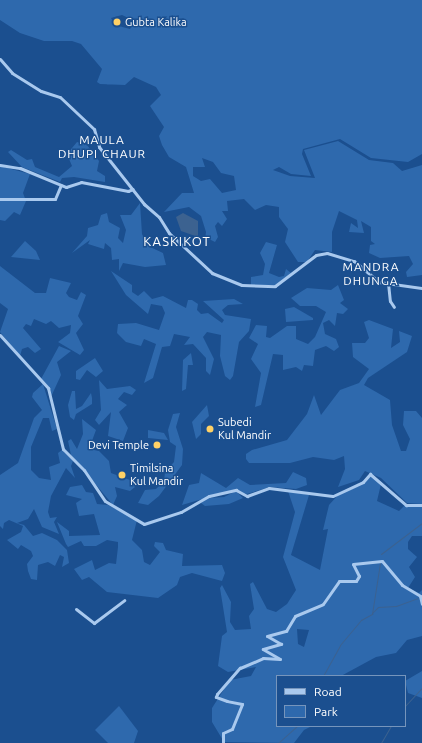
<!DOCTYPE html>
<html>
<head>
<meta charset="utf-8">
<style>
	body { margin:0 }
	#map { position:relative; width:422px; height:743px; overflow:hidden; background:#1b4f8f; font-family:Ubuntu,sans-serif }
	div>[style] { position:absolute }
	.green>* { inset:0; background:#2e69ad }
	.water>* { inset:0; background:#3c6290 }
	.stream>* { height:1px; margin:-0.5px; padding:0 0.5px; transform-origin:0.5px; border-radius:0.5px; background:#3c6290 }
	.minor>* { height:3px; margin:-1.5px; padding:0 1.5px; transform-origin:1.5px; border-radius:1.5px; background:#a9c9ee }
	.dots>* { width:11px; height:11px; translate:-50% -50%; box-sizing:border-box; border:2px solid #1b4f8f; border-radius:50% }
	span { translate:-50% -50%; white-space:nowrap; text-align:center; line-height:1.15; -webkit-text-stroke:3px #1b4f8f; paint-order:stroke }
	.poi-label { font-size:11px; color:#fff }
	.left { translate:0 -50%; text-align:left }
	.right { translate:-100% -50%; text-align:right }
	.neighbourhood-label { font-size:12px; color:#fff; letter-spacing:1px }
	.quarter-label { font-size:13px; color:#fff; letter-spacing:1px }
	.legend { position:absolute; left:276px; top:675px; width:130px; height:52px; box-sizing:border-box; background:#1b4f8f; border:1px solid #7695bc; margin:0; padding:5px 7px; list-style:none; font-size:12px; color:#fff }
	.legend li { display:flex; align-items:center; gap:8px; height:20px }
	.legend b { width:20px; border:1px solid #7695bc }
</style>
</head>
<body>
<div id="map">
	<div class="green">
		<i style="clip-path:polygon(evenodd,0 0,422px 0,422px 154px,408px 162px,371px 158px,340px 139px,303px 149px,302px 154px,311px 176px,291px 174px,279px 167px,273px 170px,290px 176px,315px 178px,304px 150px,338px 141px,369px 160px,393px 163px,402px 171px,422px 165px,422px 275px,407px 277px,406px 272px,413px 264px,409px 256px,380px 258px,369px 253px,370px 245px,375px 244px,371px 241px,371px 227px,361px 221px,364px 233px,349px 232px,351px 223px,358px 228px,357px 220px,339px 211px,332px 232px,332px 252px,315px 250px,307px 262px,298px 262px,285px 242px,288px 229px,279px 217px,279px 207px,266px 205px,255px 210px,244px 199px,227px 201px,228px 211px,222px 211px,227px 219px,222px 226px,218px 222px,215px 226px,218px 237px,215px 242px,209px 239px,204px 247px,206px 232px,201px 216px,189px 207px,164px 212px,182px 193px,194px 193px,186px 167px,169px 157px,162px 145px,159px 136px,164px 127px,150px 106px,161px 95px,156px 87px,134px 77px,125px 85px,100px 84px,97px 82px,102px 69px,81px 44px,72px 41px,44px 41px,20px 33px,0 20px,0 0,122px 15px,135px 21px,130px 29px,115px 25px,111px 18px,122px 15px,0 0,202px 158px,213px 162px,221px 173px,234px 176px,236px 190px,222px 193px,210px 179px,201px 181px,193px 176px,193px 167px,205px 167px,202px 158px)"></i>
		<i style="clip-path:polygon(77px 142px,87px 145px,99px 161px,97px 171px,105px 176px,105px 182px,74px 177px,62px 178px,60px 182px,22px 167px,8px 152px,11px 150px,27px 160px,32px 159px,35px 167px,59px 177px,72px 166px,67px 154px)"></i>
		<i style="clip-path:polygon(0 166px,30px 174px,23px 193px,26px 201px,20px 215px,14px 212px,5px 221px,0 220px)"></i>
		<i style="clip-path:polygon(140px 203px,142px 234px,148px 246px,163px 253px,166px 265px,145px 267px,123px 263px,119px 271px,119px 259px,112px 260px,111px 248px,105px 243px,104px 249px,88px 244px,90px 240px,72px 253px,87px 236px,88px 228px,98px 225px,101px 215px,107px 213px,109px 222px,120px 228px,118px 238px,123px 243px,126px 230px,120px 215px,131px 215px)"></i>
		<i style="clip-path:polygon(25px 241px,36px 251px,40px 260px,11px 257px)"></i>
		<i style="clip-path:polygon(266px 242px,277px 245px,269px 273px,279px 277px,284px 276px,286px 269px,291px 273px,280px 285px,251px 285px,251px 277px,263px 275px,265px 264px,260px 253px)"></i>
		<i style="clip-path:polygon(0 266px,35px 293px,46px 293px,50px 278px,71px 283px,66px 293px,69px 297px,77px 300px,81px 292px,86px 295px,78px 316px,83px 324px,76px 333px,84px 350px,80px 355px,58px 342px,70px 333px,71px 325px,59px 328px,51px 321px,46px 324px,34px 319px,31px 326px,26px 324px,23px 328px,41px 349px,35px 353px,28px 347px,22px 349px,20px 356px,0 332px,8px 309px,0 303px)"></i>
		<i style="clip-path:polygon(111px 271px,132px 285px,132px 292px,138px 296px,144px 291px,152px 299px,163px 296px,186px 308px,188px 300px,192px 300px,198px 304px,197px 310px,201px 314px,208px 313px,222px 323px,224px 320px,203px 301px,234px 299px,243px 304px,228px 305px,222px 310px,225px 315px,251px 319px,249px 331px,239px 342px,233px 376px,230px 380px,225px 376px,220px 356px,221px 335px,207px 332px,203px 337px,214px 359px,210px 375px,206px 371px,206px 358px,193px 344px,184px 345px,190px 337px,174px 334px,170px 346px,162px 347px,153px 378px,144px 383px,156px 344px,144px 339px,141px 346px,126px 342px,117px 333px,118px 324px,136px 323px,159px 330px,165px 313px,162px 306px,151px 304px,148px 314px,126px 295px)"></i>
		<i style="clip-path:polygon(338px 285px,344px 300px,340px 303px,348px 309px,343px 314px,337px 313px,335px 326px,329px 320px,323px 323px,325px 334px,336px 339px,339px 347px,334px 351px,326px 346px,315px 350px,313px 366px,304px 365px,302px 371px,296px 367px,283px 370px,283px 355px,273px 354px,261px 405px,255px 407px,261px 373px,251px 359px,258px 344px,249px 338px,256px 325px,267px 326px,266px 337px,270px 338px,287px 326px,296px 326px,296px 339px,308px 344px,315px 337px,326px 312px,316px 306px,300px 306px,291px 298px,307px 288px,331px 290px)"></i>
		<i style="clip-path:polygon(294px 307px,313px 318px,313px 320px,286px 322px,285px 309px)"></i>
		<i style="clip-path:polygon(369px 320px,393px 329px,391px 348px,400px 342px,399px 331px,412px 336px,407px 352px,368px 378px,364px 385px,390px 400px,392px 425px,401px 451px,406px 451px,410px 439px,403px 425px,404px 411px,416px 411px,422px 418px,422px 504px,407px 503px,381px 478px,365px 471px,359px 480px,338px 487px,345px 469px,344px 456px,334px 460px,313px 457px,290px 463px,249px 463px,246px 459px,246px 454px,252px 450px,287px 440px,307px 414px,314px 395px,321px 415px,340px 390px,359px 383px,369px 369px,353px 357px,352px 343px,365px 343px,369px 338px,364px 322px)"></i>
		<i style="clip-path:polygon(59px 346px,71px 351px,57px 362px,61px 375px,50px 399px,49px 387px,41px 379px)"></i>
		<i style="clip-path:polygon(191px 353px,193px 365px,188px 365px,186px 389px,182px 391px,183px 360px)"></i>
		<i style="clip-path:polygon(95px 358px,103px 371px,96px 377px,87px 370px,80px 380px,76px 379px,76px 371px)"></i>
		<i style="clip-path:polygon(99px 380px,107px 389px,130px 386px,136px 390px,132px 395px,124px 392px,118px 399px,127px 405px,119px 412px,128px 428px,123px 441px,108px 436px,111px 412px,99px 425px,95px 420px,101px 410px)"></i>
		<i style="clip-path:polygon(43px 384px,57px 429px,52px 431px,49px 418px,43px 418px,31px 447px,31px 470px,39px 478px,51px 480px,49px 467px,60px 463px,58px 453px,62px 450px,73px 461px,71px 466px,75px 478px,66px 468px,51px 496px,48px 512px,50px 518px,57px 517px,54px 522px,59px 534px,42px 527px,34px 509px,28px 519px,17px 523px,24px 525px,33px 536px,42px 533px,57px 540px,67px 550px,69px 563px,62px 567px,64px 557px,60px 555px,55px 566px,48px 562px,38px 565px,37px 580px,31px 579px,28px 571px,27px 564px,33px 556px,31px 551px,21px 545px,18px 549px,7px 540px,21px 532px,23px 526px,9px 520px,4px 523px,3px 529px,0 526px,0 475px,18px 463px,34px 418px,42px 410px,32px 397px,33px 393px)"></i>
		<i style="clip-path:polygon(72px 391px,75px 391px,76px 409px,82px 406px,91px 393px,92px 398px,92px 404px,76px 414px,74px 420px,70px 417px,68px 405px)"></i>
		<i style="clip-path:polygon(207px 405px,209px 416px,201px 424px,201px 434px,196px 439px,192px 422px)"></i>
		<i style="clip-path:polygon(180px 413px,176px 427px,183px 449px,182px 465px,159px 496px,148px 505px,138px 503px,145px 490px,156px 489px,164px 481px,165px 472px,174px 462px,176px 446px,170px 442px,168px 430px,173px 414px)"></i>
		<i style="clip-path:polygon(82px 419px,96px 430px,89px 449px,99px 451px,109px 461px,111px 473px,130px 480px,135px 487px,130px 491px,115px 487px,117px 496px,113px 505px,71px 455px,68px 441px,71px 439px,77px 449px,83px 434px)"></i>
		<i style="clip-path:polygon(148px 430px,164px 433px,168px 440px,148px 438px)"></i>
		<i style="clip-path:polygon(293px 472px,306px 478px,307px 485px,296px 489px,270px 487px,247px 494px,233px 490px,182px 505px,189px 485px,199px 483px,201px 473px,226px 488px,238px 478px,250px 485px,286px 483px)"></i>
		<i style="clip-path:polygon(evenodd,368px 476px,372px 476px,381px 484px,377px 501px,399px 511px,405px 505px,422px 506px,422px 536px,412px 536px,408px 542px,408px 549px,417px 557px,409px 567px,415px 577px,408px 588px,419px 593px,422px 590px,422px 636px,407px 640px,396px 653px,376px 657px,341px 676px,277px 676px,277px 726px,312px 726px,304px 730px,294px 743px,224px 742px,212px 722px,212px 708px,230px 680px,251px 676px,256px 667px,228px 672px,218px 666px,222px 636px,227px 632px,220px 588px,222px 585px,231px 602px,230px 622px,235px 630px,251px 629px,249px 616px,254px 609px,250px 584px,253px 582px,267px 609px,276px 612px,287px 604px,296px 590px,283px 557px,295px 512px,288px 491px,309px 495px,291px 555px,320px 570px,328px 529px,323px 530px,329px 505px,338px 495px,362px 485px,368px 476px,297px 629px,309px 630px,304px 647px,298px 644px,297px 629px)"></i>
		<i style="clip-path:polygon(82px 485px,86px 492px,93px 493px,97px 504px,108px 505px,137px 520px,132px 540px,142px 550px,144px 562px,150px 565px,160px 552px,154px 546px,155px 542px,163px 543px,166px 550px,183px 554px,182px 566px,222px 565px,225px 573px,222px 581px,192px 573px,180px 577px,177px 585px,158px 598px,107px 592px,89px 577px,82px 580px,74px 569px,92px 560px,95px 570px,109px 563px,116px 564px,118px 547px,118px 542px,107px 540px,96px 546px,84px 546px,81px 541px,68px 547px,66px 544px,57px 522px,69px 531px,69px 536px,100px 535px,94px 514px,79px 516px,76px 503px,82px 499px,66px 495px,70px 487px)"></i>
		<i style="clip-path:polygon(236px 491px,243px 498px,229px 504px,205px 506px,201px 503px,208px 498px,224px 497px)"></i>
		<i style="clip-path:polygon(422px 671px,422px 698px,408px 693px,405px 681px)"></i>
		<i style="clip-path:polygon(119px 706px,138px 731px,134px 743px,108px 743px,95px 730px)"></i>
	</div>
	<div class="water">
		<i style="clip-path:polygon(183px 213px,198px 221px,198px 237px,181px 231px,176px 217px)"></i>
	</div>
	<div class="stream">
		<i style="left:422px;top:480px;width:10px;rotate:90deg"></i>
		<i style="left:381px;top:554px;width:51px;rotate:-37.1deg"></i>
		<i style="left:372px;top:613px;width:8px;rotate:-45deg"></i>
		<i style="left:378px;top:607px;width:18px;rotate:-3deg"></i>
		<i style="left:396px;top:606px;width:23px;rotate:-20deg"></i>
		<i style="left:323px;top:676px;width:35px;rotate:-61deg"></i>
		<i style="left:340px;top:645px;width:33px;rotate:-50deg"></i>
		<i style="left:361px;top:620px;width:13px;rotate:-29deg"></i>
		<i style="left:372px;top:614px;width:52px;rotate:-81.1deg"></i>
		<i style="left:405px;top:706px;width:25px;rotate:-47deg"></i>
		<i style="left:278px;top:743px;width:25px;rotate:-42deg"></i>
		<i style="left:381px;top:743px;width:20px;rotate:-60deg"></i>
	</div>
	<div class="minor">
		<i style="left:0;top:59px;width:18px;rotate:49deg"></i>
		<i style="left:12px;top:73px;width:34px;rotate:32deg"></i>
		<i style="left:41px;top:91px;width:20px;rotate:18deg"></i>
		<i style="left:60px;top:97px;width:47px;rotate:43.3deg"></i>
		<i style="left:94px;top:129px;width:19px;rotate:74deg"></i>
		<i style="left:99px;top:147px;width:73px;rotate:51.7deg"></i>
		<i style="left:144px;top:204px;width:20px;rotate:41deg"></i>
		<i style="left:159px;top:217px;width:19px;rotate:58deg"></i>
		<i style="left:169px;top:233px;width:59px;rotate:42.9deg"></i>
		<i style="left:212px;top:273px;width:32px;rotate:22deg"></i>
		<i style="left:242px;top:285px;width:33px;rotate:2deg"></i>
		<i style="left:275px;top:286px;width:51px;rotate:-37.1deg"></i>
		<i style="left:316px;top:255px;width:11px;rotate:-10deg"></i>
		<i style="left:327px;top:253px;width:28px;rotate:17deg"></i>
		<i style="left:354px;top:261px;width:33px;rotate:40deg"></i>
		<i style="left:379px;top:282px;width:43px;rotate:7.9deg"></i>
		<i style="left:0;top:165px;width:20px;rotate:9deg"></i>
		<i style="left:20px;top:168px;width:50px;rotate:22.4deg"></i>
		<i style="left:66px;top:187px;width:16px;rotate:-18deg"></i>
		<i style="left:81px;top:182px;width:48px;rotate:10.8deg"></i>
		<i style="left:128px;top:191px;width:5px;rotate:-22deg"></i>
		<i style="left:0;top:199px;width:55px"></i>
		<i style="left:55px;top:199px;width:15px;rotate:-67deg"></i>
		<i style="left:388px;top:283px;width:18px;rotate:84deg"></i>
		<i style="left:390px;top:301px;width:7px;rotate:56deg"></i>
		<i style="left:0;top:335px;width:72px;rotate:47.8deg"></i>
		<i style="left:48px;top:388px;width:63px;rotate:76.2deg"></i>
		<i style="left:63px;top:449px;width:30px;rotate:45deg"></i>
		<i style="left:84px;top:470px;width:37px;rotate:56deg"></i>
		<i style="left:105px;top:501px;width:45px;rotate:30.5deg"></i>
		<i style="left:144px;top:524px;width:39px;rotate:-18deg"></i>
		<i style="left:181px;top:512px;width:32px;rotate:-30deg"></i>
		<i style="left:209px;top:496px;width:28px;rotate:-13deg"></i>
		<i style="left:236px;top:490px;width:13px;rotate:29deg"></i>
		<i style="left:247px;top:496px;width:23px;rotate:-20deg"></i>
		<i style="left:269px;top:488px;width:64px;rotate:7.1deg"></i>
		<i style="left:333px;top:496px;width:33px;rotate:-25deg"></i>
		<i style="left:363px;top:482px;width:11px;rotate:-49deg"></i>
		<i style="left:370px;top:474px;width:48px;rotate:40.7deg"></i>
		<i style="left:406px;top:505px;width:16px"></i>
		<i style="left:76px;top:609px;width:23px;rotate:38deg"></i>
		<i style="left:94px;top:623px;width:38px;rotate:-37deg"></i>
		<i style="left:223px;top:743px;width:10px;rotate:-90deg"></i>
		<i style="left:223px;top:733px;width:10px;rotate:-24deg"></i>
		<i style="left:232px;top:729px;width:27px;rotate:-68deg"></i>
		<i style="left:242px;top:704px;width:15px;rotate:-169deg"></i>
		<i style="left:227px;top:701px;width:12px;rotate:-160deg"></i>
		<i style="left:216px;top:697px;width:3px;rotate:-72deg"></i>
		<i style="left:217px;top:694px;width:35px;rotate:-49deg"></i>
		<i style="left:240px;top:668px;width:25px;rotate:-23deg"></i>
		<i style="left:263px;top:658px;width:17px;rotate:3deg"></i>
		<i style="left:280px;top:659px;width:20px;rotate:-150deg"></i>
		<i style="left:263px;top:649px;width:19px;rotate:-16deg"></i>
		<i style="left:281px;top:644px;width:16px;rotate:-150deg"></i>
		<i style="left:267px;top:636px;width:20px;rotate:-15deg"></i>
		<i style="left:286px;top:631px;width:17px;rotate:-59deg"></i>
		<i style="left:295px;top:616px;width:30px;rotate:-23deg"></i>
		<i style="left:323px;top:604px;width:28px;rotate:-55deg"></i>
		<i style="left:339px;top:581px;width:17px"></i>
		<i style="left:356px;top:581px;width:6px;rotate:-59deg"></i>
		<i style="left:359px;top:576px;width:13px;rotate:-117deg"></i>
		<i style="left:353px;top:564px;width:29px;rotate:-6deg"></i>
		<i style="left:382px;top:561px;width:31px;rotate:50deg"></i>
		<i style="left:402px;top:585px;width:21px;rotate:31deg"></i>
		<i style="left:420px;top:596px;width:8px;rotate:76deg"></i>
	</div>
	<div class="dots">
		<i style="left:117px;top:22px;background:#ffd166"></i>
		<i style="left:210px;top:429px;background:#ffd166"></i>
		<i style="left:157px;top:445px;background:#ffd166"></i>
		<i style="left:122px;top:475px;background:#ffd166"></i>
	</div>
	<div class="poi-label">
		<span class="left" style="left:125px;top:22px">Gubta Kalika</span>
		<span class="left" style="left:218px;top:429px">Subedi<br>Kul Mandir</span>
		<span class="right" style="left:149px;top:445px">Devi Temple</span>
		<span class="left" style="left:130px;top:475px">Timilsina<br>Kul Mandir</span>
	</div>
	<div class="neighbourhood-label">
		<span style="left:102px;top:147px">MAULA<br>DHUPI CHAUR</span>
		<span style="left:371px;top:274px">MANDRA<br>DHUNGA</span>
	</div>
	<div class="quarter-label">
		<span style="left:177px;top:241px">KASKIKOT</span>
	</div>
	<ul class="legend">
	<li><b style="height:5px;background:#a9c9ee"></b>Road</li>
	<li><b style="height:11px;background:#2e69ad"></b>Park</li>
	</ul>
</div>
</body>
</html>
